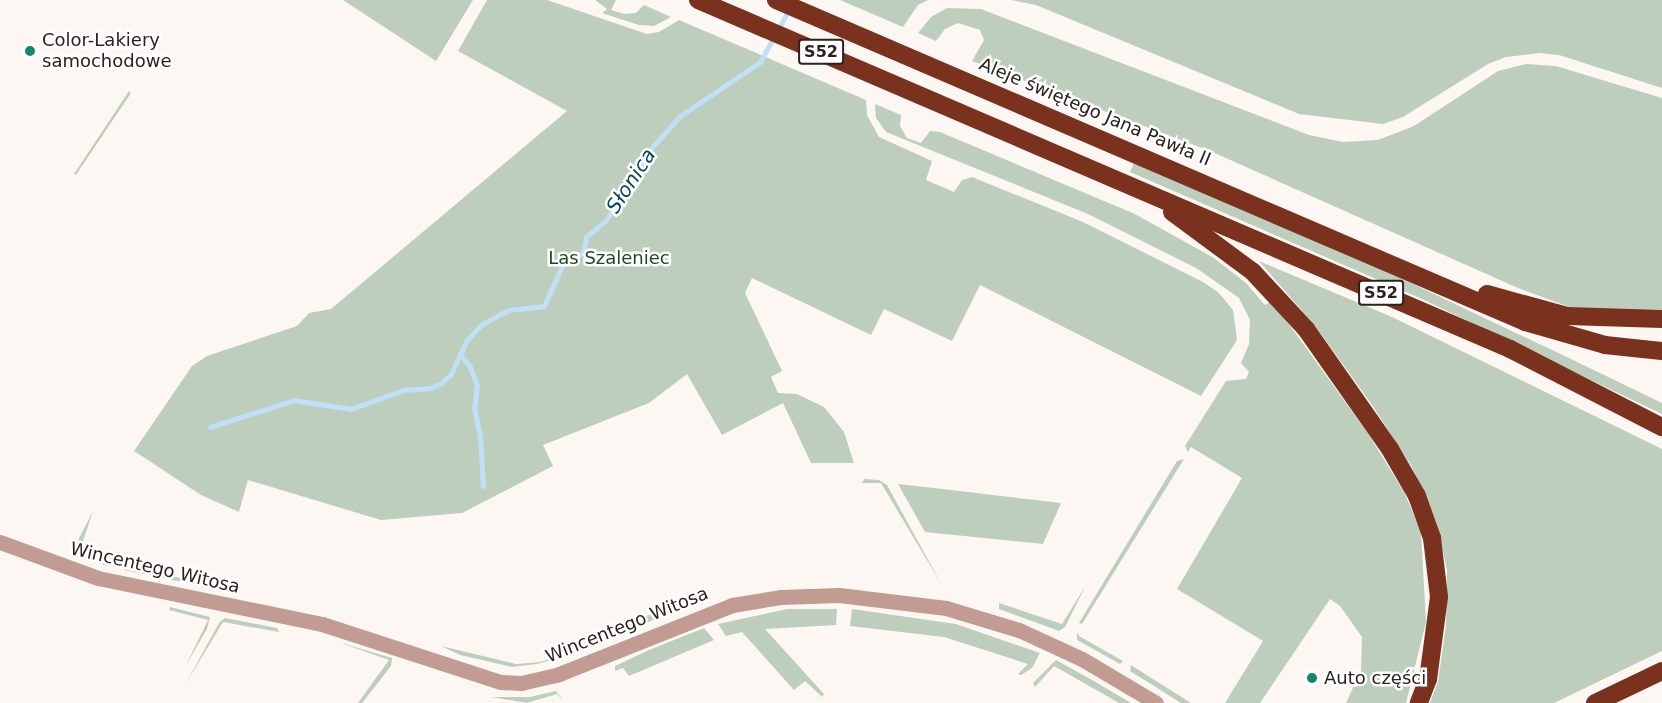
<!DOCTYPE html>
<html>
<head>
<meta charset="utf-8">
<style>
	body { margin:0 }
	#map { position:relative; width:1662px; height:703px; overflow:hidden; background:#fdf7f4; font-family:"DejaVu Sans",sans-serif }
	div>[style] { position:absolute }
	.green>* { inset:0; background:#bdcfbc }
	.stream>* { height:5px; margin:-2.5px; padding:0 2.5px; transform-origin:2.5px; border-radius:2.5px; background:#bfe0f6 }
	.minor>* { height:15px; margin:-7.5px; padding:0 7.5px; transform-origin:7.5px; border-radius:7.5px; background:#c29c92 }
	.highway>* { height:18px; margin:-9px; padding:0 9px; transform-origin:9px; border-radius:9px; background:#7a321f }
	.dots>* { width:16px; height:16px; translate:-50% -50%; box-sizing:border-box; border:3px solid #fff; border-radius:50% }
	span { translate:-50% -50%; white-space:nowrap; text-align:center; line-height:1.15; -webkit-text-stroke:5px #fff; paint-order:stroke }
	.shield-label span { padding:2px 4px; background:#fff; border:2px solid; border-radius:4px; -webkit-text-stroke-width:0 }
	.shield-label { font-size:16px; color:#2b211d; font-weight:700 }
	.poi-label { font-size:18px; color:#2b211d }
	.left { translate:0 -50%; text-align:left }
	.street-label { font-size:18px; color:#2b211d }
	.park-label { font-size:18px; color:#1f4621 }
	.water-label { font-size:20px; color:#064361; font-style:italic }
</style>
</head>
<body>
<div id="map">
	<div class="green">
		<i style="clip-path:polygon(343px 0,473px 0,436px 61px)"></i>
		<i style="clip-path:polygon(487px 0,547px 0,647px 34px,659px 32px,679px 20px,866px 100px,867px 115px,879px 137px,932px 161px,926px 180px,954px 192px,962px 180px,972px 177px,1083px 222px,1203px 282px,1218px 292px,1233px 310px,1237px 340px,1201px 396px,980px 285px,952px 341px,884px 309px,871px 335px,752px 278px,745px 293px,782px 371px,771px 377px,778px 393px,797px 394px,824px 407px,844px 432px,854px 463px,811px 463px,783px 403px,722px 435px,687px 374px,649px 403px,543px 445px,553px 466px,462px 513px,381px 520px,248px 480px,239px 512px,201px 495px,134px 451px,192px 366px,207px 356px,297px 326px,309px 313px,331px 309px,567px 111px,458px 51px)"></i>
		<i style="clip-path:polygon(595px 0,616px 0,611px 10px,624px 14px,636px 13px,644px 5px,671px 17px,654px 26px,639px 25px,602px 13px,607px 9px)"></i>
		<i style="clip-path:polygon(840px 0,928px 0,918px 5px,903px 27px)"></i>
		<i style="clip-path:polygon(1011px 0,1662px 0,1662px 88px,1559px 55px,1540px 53px,1506px 57px,1488px 64px,1403px 117px,1383px 124px,1299px 114px,1036px 5px)"></i>
		<i style="clip-path:polygon(947px 8px,981px 9px,1309px 135px,1343px 142px,1378px 140px,1414px 126px,1498px 71px,1526px 64px,1556px 66px,1662px 98px,1662px 314px,1572px 308px,1518px 288px,1210px 151px,972px 61px,984px 40px,980px 30px,958px 23px,945px 29px,936px 41px,918px 33px,931px 17px)"></i>
		<i style="clip-path:polygon(129px 91px,131px 93px,76px 175px,74px 174px)"></i>
		<i style="clip-path:polygon(875px 104px,901px 115px,900px 126px,907px 138px,921px 143px,930px 131px,940px 132px,1135px 214px,1214px 258px,1246px 283px,1265px 305px,1272px 301px,1367px 432px,1404px 492px,1421px 532px,1426px 622px,1406px 703px,1346px 703px,1361px 670px,1362px 637px,1340px 606px,1330px 599px,1260px 703px,1225px 703px,1263px 641px,1177px 589px,1242px 478px,1191px 447px,1188px 452px,1185px 446px,1226px 381px,1246px 379px,1249px 372px,1241px 363px,1249px 344px,1250px 320px,1239px 298px,1196px 268px,1088px 214px,886px 132px,876px 118px)"></i>
		<i style="clip-path:polygon(1134px 163px,1371px 264px,1571px 359px,1662px 403px,1662px 414px,1422px 299px,1130px 172px)"></i>
		<i style="clip-path:polygon(1259px 261px,1392px 317px,1662px 449px,1662px 651px,1554px 703px,1430px 703px,1438px 682px,1446px 625px,1447px 570px,1437px 525px,1412px 467px,1372px 405px,1316px 327px)"></i>
		<i style="clip-path:polygon(1184px 459px,1082px 624px,1079px 623px,1177px 461px)"></i>
		<i style="clip-path:polygon(864px 479px,879px 480px,887px 485px,943px 587px,881px 483px,862px 483px)"></i>
		<i style="clip-path:polygon(898px 484px,943px 489px,1061px 503px,1043px 544px,925px 532px)"></i>
		<i style="clip-path:polygon(93px 511px,81px 547px,83px 555px,110px 563px,108px 566px,70px 556px)"></i>
		<i style="clip-path:polygon(124px 566px,223px 587px,222px 590px,124px 570px)"></i>
		<i style="clip-path:polygon(1086px 585px,1065px 627px,1059px 631px,999px 609px,999px 603px,1062px 624px)"></i>
		<i style="clip-path:polygon(681px 602px,680px 608px,646px 623px,644px 617px)"></i>
		<i style="clip-path:polygon(170px 607px,210px 617px,207px 629px,186px 665px,208px 620px,169px 610px)"></i>
		<i style="clip-path:polygon(787px 609px,837px 609px,836px 625px,765px 629px,824px 694px,822px 697px,805px 681px,794px 690px,742px 632px,726px 636px,718px 624px)"></i>
		<i style="clip-path:polygon(852px 609px,956px 624px,1040px 653px,1032px 668px,1021px 675px,1018px 674px,1028px 664px,944px 637px,850px 626px)"></i>
		<i style="clip-path:polygon(225px 618px,277px 628px,279px 632px,223px 622px,185px 685px,219px 623px)"></i>
		<i style="clip-path:polygon(704px 628px,714px 640px,629px 676px,623px 668px,615px 671px,615px 666px,649px 650px)"></i>
		<i style="clip-path:polygon(1077px 632px,1079px 636px,1123px 661px,1120px 664px,1077px 640px)"></i>
		<i style="clip-path:polygon(338px 642px,392px 658px,391px 666px,362px 703px,358px 703px,389px 660px)"></i>
		<i style="clip-path:polygon(441px 646px,516px 664px,540px 662px,567px 653px,570px 647px,573px 654px,537px 664px,512px 667px,460px 655px)"></i>
		<i style="clip-path:polygon(1056px 660px,1094px 681px,1131px 703px,1119px 703px,1054px 666px,1035px 687px,1033px 683px)"></i>
		<i style="clip-path:polygon(1131px 665px,1134px 667px,1191px 703px,1181px 703px,1130px 671px)"></i>
		<i style="clip-path:polygon(556px 691px,565px 703px,557px 694px,527px 703px,491px 697px,530px 697px)"></i>
	</div>
	<div class="stream">
		<i style="left:460px;top:354px;width:16px;rotate:52deg"></i>
		<i style="left:470px;top:367px;width:19px;rotate:69deg"></i>
		<i style="left:477px;top:385px;width:23px;rotate:97deg"></i>
		<i style="left:474px;top:408px;width:29px;rotate:78deg"></i>
		<i style="left:480px;top:436px;width:50px;rotate:86.6deg"></i>
		<i style="left:210px;top:427px;width:88px;rotate:-17.8deg"></i>
		<i style="left:294px;top:400px;width:58px;rotate:9deg"></i>
		<i style="left:351px;top:409px;width:55px;rotate:-20.1deg"></i>
		<i style="left:403px;top:390px;width:28px;rotate:-4deg"></i>
		<i style="left:431px;top:388px;width:11px;rotate:-27deg"></i>
		<i style="left:441px;top:383px;width:13px;rotate:-42deg"></i>
		<i style="left:451px;top:374px;width:38px;rotate:-65deg"></i>
		<i style="left:467px;top:340px;width:22px;rotate:-47deg"></i>
		<i style="left:482px;top:324px;width:30px;rotate:-28deg"></i>
		<i style="left:508px;top:310px;width:36px;rotate:-6deg"></i>
		<i style="left:544px;top:306px;width:46px;rotate:-65.7deg"></i>
		<i style="left:563px;top:264px;width:23px;rotate:-29deg"></i>
		<i style="left:583px;top:253px;width:16px;rotate:-79deg"></i>
		<i style="left:586px;top:237px;width:25px;rotate:-40deg"></i>
		<i style="left:605px;top:221px;width:51px;rotate:-52.9deg"></i>
		<i style="left:636px;top:180px;width:28px;rotate:-69deg"></i>
		<i style="left:646px;top:154px;width:51px;rotate:-48.2deg"></i>
		<i style="left:680px;top:116px;width:97px;rotate:-34deg"></i>
		<i style="left:760px;top:62px;width:60px;rotate:-61.3deg"></i>
	</div>
	<div class="minor">
		<i style="left:0;top:542px;width:104px;rotate:20.2deg"></i>
		<i style="left:98px;top:578px;width:229px;rotate:11.6deg"></i>
		<i style="left:322px;top:624px;width:188px;rotate:18deg"></i>
		<i style="left:501px;top:682px;width:20px;rotate:3deg"></i>
		<i style="left:521px;top:683px;width:39px;rotate:-13deg"></i>
		<i style="left:559px;top:674px;width:186px;rotate:-21.7deg"></i>
		<i style="left:732px;top:605px;width:50px;rotate:-9.3deg"></i>
		<i style="left:781px;top:597px;width:58px;rotate:-2deg"></i>
		<i style="left:839px;top:595px;width:108px;rotate:6.9deg"></i>
		<i style="left:946px;top:608px;width:76px;rotate:16.8deg"></i>
		<i style="left:1019px;top:630px;width:69px;rotate:24.7deg"></i>
		<i style="left:1082px;top:659px;width:86px;rotate:30.7deg"></i>
	</div>
	<div class="highway">
		<i style="left:698px;top:0;width:884px;rotate:23.26deg"></i>
		<i style="left:1510px;top:349px;width:171px;rotate:27.2deg"></i>
		<i style="left:776px;top:0;width:815px;rotate:23.26deg"></i>
		<i style="left:1525px;top:322px;width:83px;rotate:16deg"></i>
		<i style="left:1605px;top:345px;width:57px;rotate:6deg"></i>
		<i style="left:1172px;top:212px;width:101px;rotate:36.5deg"></i>
		<i style="left:1253px;top:272px;width:78px;rotate:47.1deg"></i>
		<i style="left:1306px;top:329px;width:146px;rotate:55deg"></i>
		<i style="left:1390px;top:449px;width:54px;rotate:60.1deg"></i>
		<i style="left:1417px;top:496px;width:45px;rotate:70.3deg"></i>
		<i style="left:1432px;top:538px;width:59px;rotate:83.2deg"></i>
		<i style="left:1439px;top:597px;width:83px;rotate:97.6deg"></i>
		<i style="left:1428px;top:679px;width:26px;rotate:111deg"></i>
		<i style="left:1487px;top:294px;width:83px;rotate:15.4deg"></i>
		<i style="left:1567px;top:316px;width:95px;rotate:1.8deg"></i>
		<i style="left:1595px;top:703px;width:74px;rotate:-25.5deg"></i>
	</div>
	<div class="dots">
		<i style="left:30px;top:51px;background:#108869"></i>
		<i style="left:1312px;top:678px;background:#108869"></i>
	</div>
	<div class="shield-label">
		<span style="left:821px;top:52px">S52</span>
		<span style="left:1381px;top:293px">S52</span>
	</div>
	<div class="poi-label">
		<span class="left" style="left:42px;top:51px">Color-Lakiery<br>samochodowe</span>
		<span class="left" style="left:1324px;top:678px">Auto części</span>
	</div>
	<div class="street-label">
		<span style="left:1095px;top:112px;rotate:23deg">Aleje świętego Jana Pawła II</span>
		<span style="left:155px;top:568px;rotate:13deg">Wincentego Witosa</span>
		<span style="left:627px;top:625px;rotate:-22deg">Wincentego Witosa</span>
	</div>
	<div class="park-label">
		<span style="left:609px;top:258px">Las Szaleniec</span>
	</div>
	<div class="water-label">
		<span style="left:631px;top:181px;rotate:-57deg">Słonica</span>
	</div>
</div>
</body>
</html>
